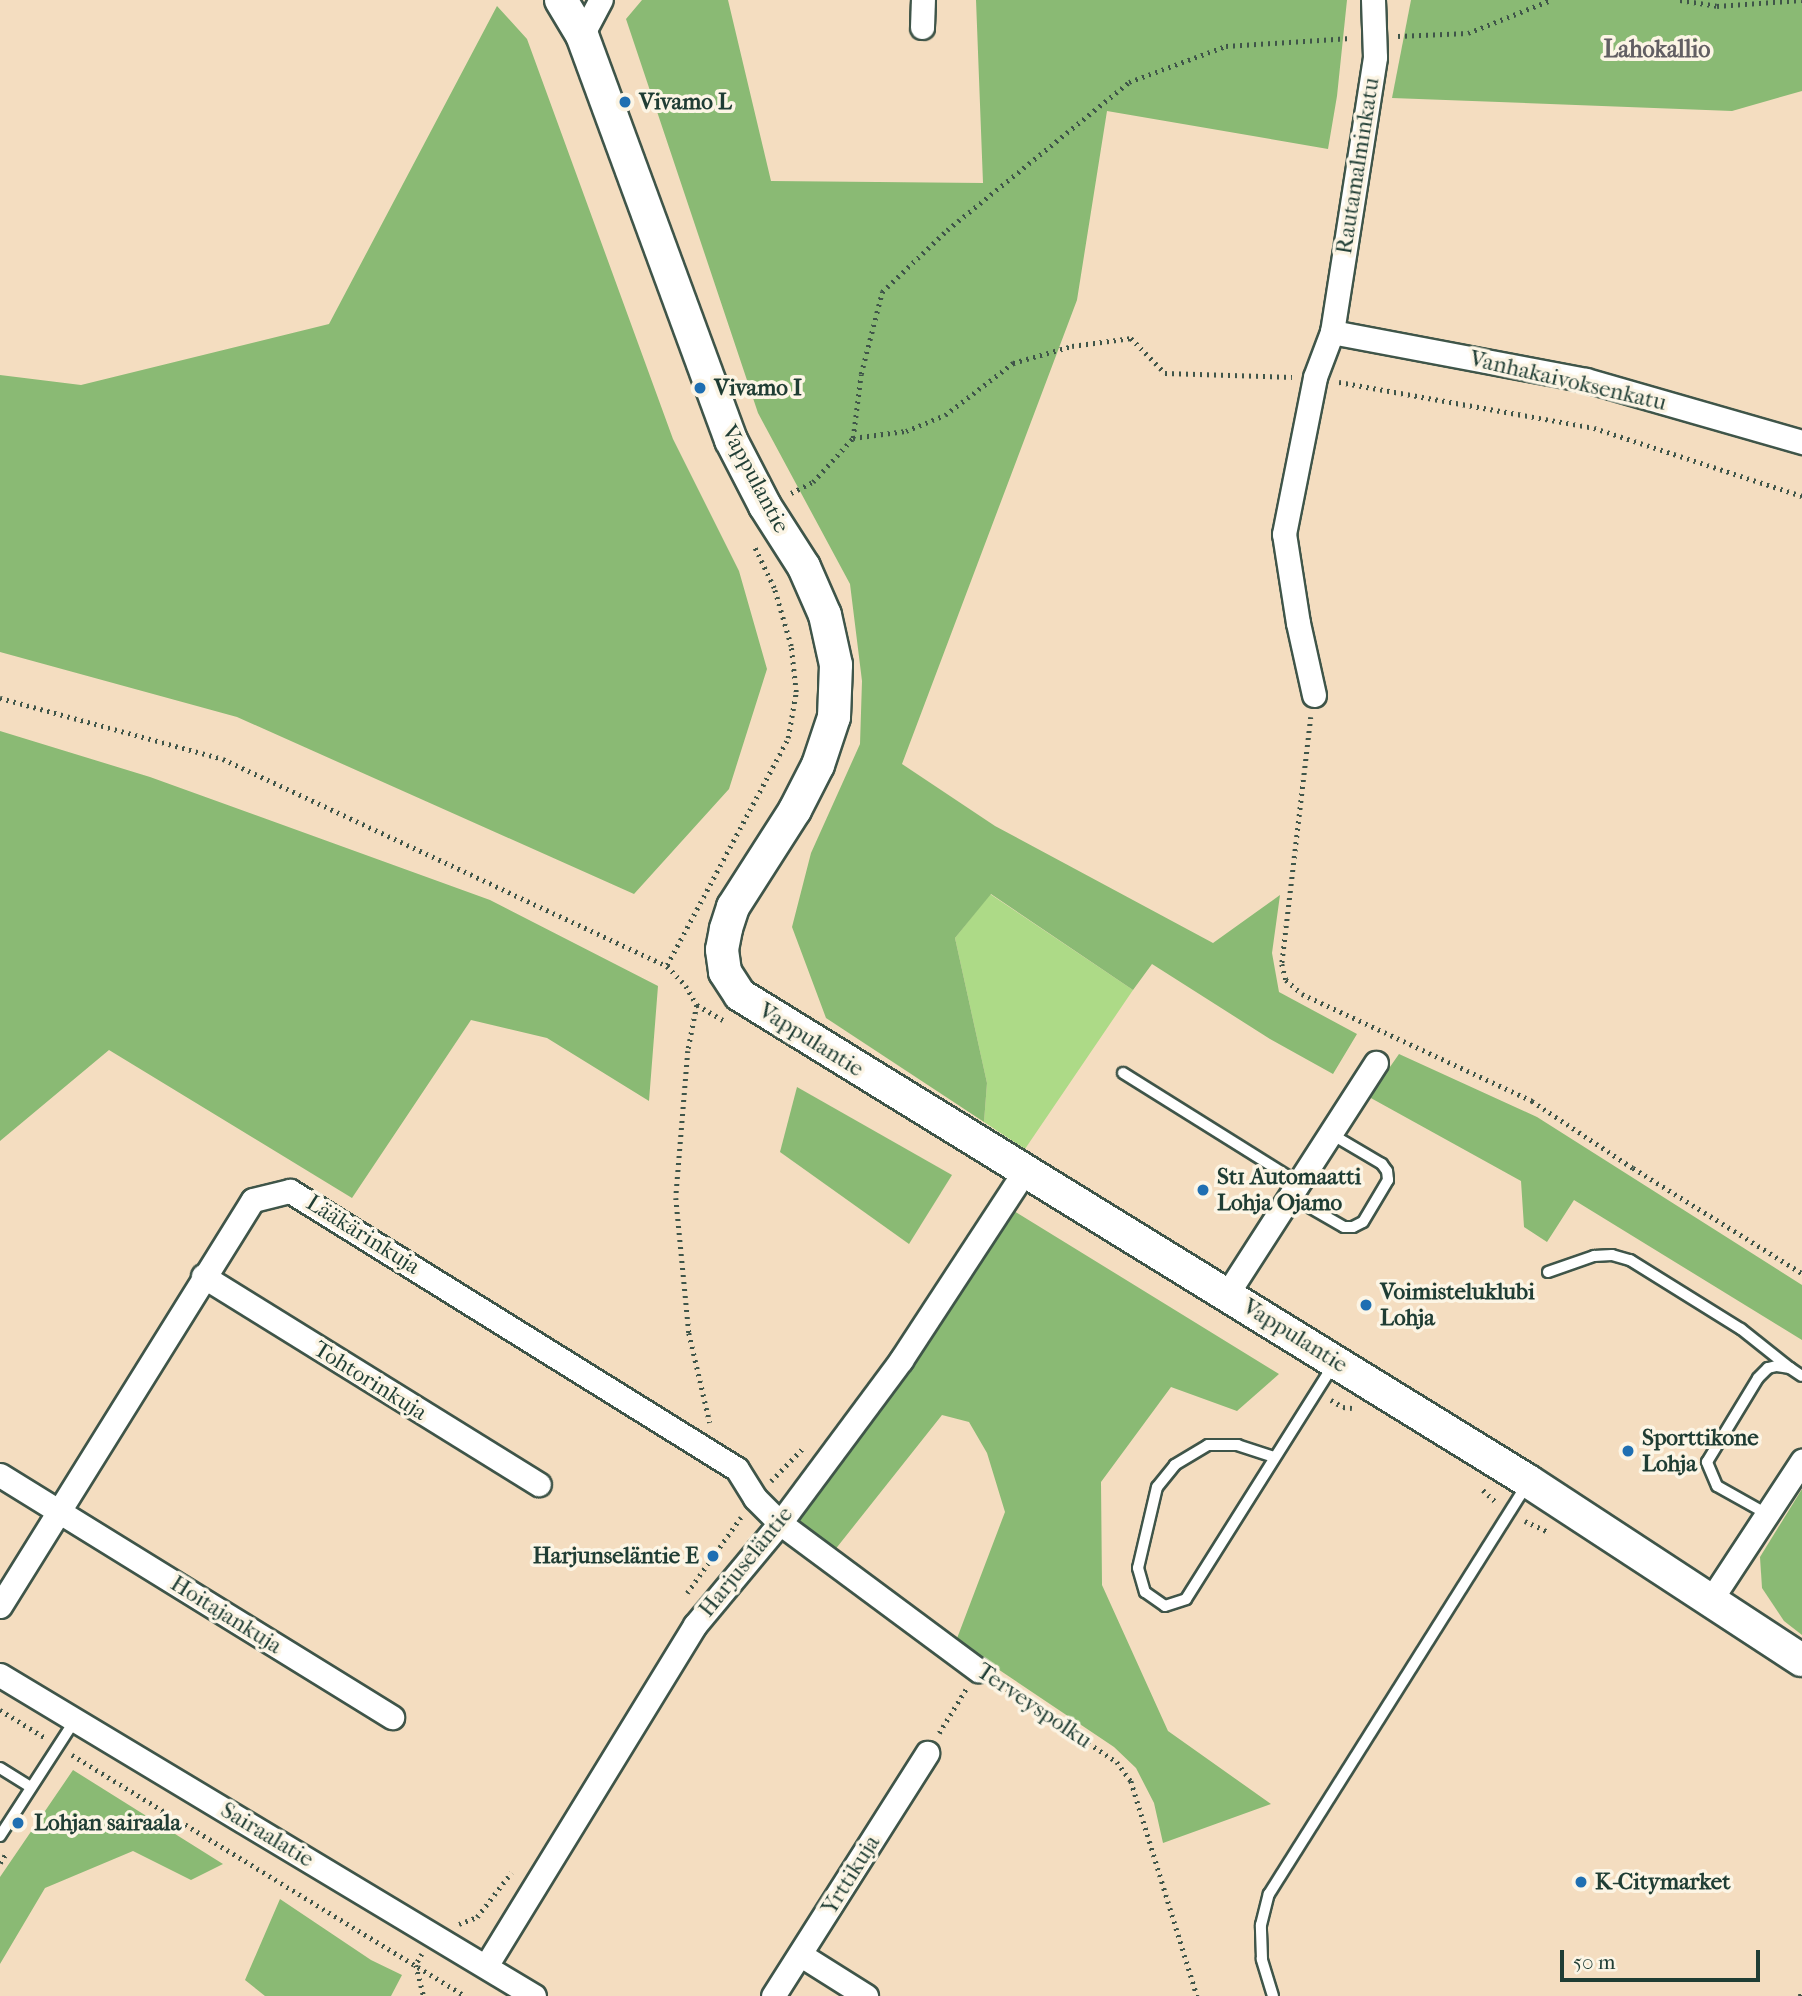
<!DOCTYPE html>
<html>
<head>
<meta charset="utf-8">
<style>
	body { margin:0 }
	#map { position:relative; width:1802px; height:1996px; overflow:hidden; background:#f4ddc0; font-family:"IM FELL French Canon",serif }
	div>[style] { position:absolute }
	.green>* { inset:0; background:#adda87 }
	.forest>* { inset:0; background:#8aba74 }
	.path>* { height:4.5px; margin-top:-2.25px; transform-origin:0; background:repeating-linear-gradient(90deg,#3f5549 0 2px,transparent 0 7px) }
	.roads { filter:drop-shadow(2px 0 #3f5549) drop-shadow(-2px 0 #3f5549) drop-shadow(0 2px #3f5549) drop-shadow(0 -2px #3f5549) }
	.lane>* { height:10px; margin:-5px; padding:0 5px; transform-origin:5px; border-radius:5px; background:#fff }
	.street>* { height:23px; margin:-11.5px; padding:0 11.5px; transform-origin:11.5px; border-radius:11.5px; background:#fff }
	.secondary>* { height:32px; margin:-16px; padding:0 16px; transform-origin:16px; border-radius:16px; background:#fff }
	.dots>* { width:19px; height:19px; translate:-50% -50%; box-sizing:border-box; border:4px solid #fcf5e5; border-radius:50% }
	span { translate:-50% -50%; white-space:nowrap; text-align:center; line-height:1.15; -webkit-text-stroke:7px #fcf5e5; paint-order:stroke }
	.poi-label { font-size:23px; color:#1f3d34; font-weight:700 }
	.left { translate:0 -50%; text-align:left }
	.right { translate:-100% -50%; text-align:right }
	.street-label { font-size:23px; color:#1f3d34 }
	.neighbourhood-label { font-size:24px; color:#625f63; font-weight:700 }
	.scale { position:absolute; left:1560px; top:1950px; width:200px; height:32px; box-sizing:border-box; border:4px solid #1f3d34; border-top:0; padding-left:9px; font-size:21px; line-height:24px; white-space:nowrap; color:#1f3d34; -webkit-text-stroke:5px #fcf5e5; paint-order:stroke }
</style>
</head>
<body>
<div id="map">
	<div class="green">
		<i style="clip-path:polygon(990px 894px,1133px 990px,1025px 1149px,984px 1122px,987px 1083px,955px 938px)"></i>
	</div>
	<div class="forest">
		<i style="clip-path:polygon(642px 0,728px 0,771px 181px,983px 183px,976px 0,1347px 0,1337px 96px,1328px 149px,1107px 111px,1077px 300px,902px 764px,995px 826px,1213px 943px,1280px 895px,1272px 953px,1279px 992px,1357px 1034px,1333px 1074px,1270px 1039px,1152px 964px,1133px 990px,991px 894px,955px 938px,987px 1083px,984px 1122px,826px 1018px,792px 927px,811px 853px,860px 744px,862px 681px,850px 584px,758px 413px,626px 19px)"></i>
		<i style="clip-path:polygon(1411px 0,1802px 0,1802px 91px,1732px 111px,1392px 98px)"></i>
		<i style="clip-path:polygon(497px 6px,527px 39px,673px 439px,739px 571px,767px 669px,729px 789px,634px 894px,237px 717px,0 652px,0 375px,81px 385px,329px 324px)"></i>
		<i style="clip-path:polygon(0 731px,150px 777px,490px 900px,658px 986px,649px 1101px,547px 1038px,471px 1020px,352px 1198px,109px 1050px,0 1141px)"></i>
		<i style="clip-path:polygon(1399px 1054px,1537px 1117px,1802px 1285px,1802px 1340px,1574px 1200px,1547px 1242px,1524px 1227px,1521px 1181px,1369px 1097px)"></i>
		<i style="clip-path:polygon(797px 1087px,952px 1175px,909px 1244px,780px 1152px)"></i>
		<i style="clip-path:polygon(1014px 1211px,1279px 1374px,1237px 1411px,1171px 1387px,1101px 1482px,1102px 1585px,1168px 1731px,1271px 1804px,1163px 1843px,1154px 1803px,1136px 1768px,1114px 1747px,956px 1641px,1005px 1512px,987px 1453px,969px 1422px,942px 1415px,834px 1551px,796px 1517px,965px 1286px)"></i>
		<i style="clip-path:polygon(1802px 1489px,1802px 1635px,1784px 1621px,1762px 1588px,1760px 1557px)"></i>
		<i style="clip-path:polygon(73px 1770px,223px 1864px,191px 1880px,133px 1851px,45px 1888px,0 1964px,0 1877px)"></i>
		<i style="clip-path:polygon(280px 1899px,371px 1960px,402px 1975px,391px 1996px,265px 1996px,245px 1980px)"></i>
	</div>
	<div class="path">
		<i style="left:1680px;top:0;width:37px;rotate:9deg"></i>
		<i style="left:1717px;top:6px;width:85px;rotate:-4deg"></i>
		<i style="left:1398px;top:36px;width:70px;rotate:-2.5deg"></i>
		<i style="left:1468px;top:33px;width:89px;rotate:-21.7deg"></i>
		<i style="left:1339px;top:382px;width:259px;rotate:10.2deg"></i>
		<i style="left:1594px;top:428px;width:219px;rotate:18.1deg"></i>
		<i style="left:853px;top:438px;width:53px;rotate:-7.5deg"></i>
		<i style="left:906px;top:431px;width:42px;rotate:-22.3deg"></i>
		<i style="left:945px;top:415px;width:86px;rotate:-37.4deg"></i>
		<i style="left:1013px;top:363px;width:61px;rotate:-16.1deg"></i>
		<i style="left:1072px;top:346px;width:60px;rotate:-7.7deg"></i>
		<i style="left:1131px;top:338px;width:49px;rotate:45.8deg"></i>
		<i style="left:1165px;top:373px;width:127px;rotate:1.8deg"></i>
		<i style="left:791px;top:493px;width:25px;rotate:-27deg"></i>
		<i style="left:813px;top:482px;width:59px;rotate:-47.7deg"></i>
		<i style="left:853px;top:438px;width:64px;rotate:-82.9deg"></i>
		<i style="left:861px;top:374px;width:85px;rotate:-75.6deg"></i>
		<i style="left:882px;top:292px;width:90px;rotate:-43.6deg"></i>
		<i style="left:947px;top:230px;width:235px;rotate:-39.1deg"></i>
		<i style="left:1129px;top:82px;width:103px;rotate:-20.4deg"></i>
		<i style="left:1226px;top:46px;width:125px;rotate:-3.7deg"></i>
		<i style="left:0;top:698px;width:231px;rotate:15.3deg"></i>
		<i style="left:223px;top:759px;width:490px;rotate:25deg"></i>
		<i style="left:667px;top:966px;width:28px;rotate:46deg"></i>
		<i style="left:686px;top:986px;width:22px;rotate:60deg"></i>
		<i style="left:697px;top:1005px;width:30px;rotate:30deg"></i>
		<i style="left:1311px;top:717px;width:249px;rotate:96.7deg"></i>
		<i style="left:1282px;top:964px;width:16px;rotate:76deg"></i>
		<i style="left:1286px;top:980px;width:21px;rotate:41deg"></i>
		<i style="left:1302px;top:994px;width:254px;rotate:24.9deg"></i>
		<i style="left:1532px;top:1101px;width:121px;rotate:33.6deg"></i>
		<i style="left:1633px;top:1168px;width:199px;rotate:31.9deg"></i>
		<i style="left:667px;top:965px;width:257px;rotate:-61.9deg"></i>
		<i style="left:788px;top:738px;width:47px;rotate:-80.1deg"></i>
		<i style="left:796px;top:692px;width:46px;rotate:-96.2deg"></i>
		<i style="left:791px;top:646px;width:60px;rotate:-106.3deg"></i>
		<i style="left:774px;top:588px;width:47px;rotate:-115.5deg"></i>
		<i style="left:697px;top:1005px;width:47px;rotate:101.1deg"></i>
		<i style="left:688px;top:1051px;width:147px;rotate:94.7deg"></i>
		<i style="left:676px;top:1198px;width:136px;rotate:84.5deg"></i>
		<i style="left:689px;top:1333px;width:92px;rotate:76.9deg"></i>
		<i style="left:1331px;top:1400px;width:14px;rotate:30deg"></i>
		<i style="left:1343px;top:1407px;width:9px;rotate:6deg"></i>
		<i style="left:771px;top:1481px;width:47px;rotate:-45.9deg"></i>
		<i style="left:1483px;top:1490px;width:19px;rotate:43deg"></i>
		<i style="left:1525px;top:1521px;width:26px;rotate:25deg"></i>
		<i style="left:687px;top:1593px;width:93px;rotate:-54.6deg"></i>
		<i style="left:995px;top:1681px;width:146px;rotate:33.6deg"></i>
		<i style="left:1117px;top:1762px;width:24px;rotate:54deg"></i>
		<i style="left:1131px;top:1781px;width:225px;rotate:72.9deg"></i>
		<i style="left:0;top:1710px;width:52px;rotate:31.5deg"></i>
		<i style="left:939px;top:1733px;width:52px;rotate:-58.5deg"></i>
		<i style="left:72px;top:1755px;width:462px;rotate:31.5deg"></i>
		<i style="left:0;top:1863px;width:13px;rotate:-58deg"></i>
		<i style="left:459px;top:1924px;width:19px;rotate:-21deg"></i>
		<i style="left:477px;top:1917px;width:56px;rotate:-52.3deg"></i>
		<i style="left:422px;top:1954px;width:13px;rotate:119deg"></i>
		<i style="left:416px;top:1965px;width:32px;rotate:76deg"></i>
		<i style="left:1800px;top:1996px;width:7px;rotate:-74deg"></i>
	</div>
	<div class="roads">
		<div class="lane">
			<i style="left:1123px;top:1073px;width:208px;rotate:32deg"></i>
			<i style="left:1290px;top:1196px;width:62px;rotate:29.9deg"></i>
			<i style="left:1344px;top:1227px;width:9px"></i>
			<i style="left:1353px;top:1227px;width:11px;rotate:-27deg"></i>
			<i style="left:1363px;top:1222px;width:49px;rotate:-59.2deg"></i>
			<i style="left:1388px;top:1180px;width:9px;rotate:-96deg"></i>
			<i style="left:1387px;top:1171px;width:9px;rotate:-126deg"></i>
			<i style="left:1382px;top:1164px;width:59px;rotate:-149.5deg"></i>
			<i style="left:1548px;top:1272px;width:49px;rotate:-19.2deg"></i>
			<i style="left:1594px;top:1256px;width:18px;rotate:-3deg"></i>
			<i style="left:1612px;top:1255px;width:19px;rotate:16deg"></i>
			<i style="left:1630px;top:1260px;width:131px;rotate:31.9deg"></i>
			<i style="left:1741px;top:1329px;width:63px;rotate:38.5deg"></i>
			<i style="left:1274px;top:1457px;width:38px;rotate:-162deg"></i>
			<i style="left:1238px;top:1445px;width:30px;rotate:180deg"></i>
			<i style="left:1208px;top:1445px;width:39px;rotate:149deg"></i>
			<i style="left:1175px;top:1465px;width:28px;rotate:129deg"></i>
			<i style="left:1157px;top:1487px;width:83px;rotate:103.2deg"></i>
			<i style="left:1138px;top:1568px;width:25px;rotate:74deg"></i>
			<i style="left:1145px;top:1592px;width:24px;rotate:35deg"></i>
			<i style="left:1165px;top:1606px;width:22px;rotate:-18deg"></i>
			<i style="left:1186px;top:1599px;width:278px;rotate:-57.8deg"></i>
			<i style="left:1767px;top:1514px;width:57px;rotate:-150.8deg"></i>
			<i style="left:1717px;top:1486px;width:26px;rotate:-113deg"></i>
			<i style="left:1707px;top:1462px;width:98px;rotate:-58.7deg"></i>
			<i style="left:1758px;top:1378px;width:14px;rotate:-45deg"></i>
			<i style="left:1768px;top:1368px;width:9px;rotate:-13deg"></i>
			<i style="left:1777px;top:1366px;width:13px;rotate:9deg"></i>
			<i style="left:1790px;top:1368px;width:14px;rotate:34deg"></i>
			<i style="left:0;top:1768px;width:36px;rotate:32deg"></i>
			<i style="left:0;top:1836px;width:138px;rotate:-57.1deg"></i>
			<i style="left:1273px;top:1996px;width:39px;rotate:-107deg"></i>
			<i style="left:1262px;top:1959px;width:34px;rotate:-92deg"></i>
			<i style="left:1261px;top:1925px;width:32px;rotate:-76deg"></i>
			<i style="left:1269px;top:1894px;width:484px;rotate:-57.8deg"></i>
		</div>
		<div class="street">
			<i style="left:922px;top:27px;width:27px;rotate:-88deg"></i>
			<i style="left:582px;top:35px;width:40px;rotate:-62deg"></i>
			<i style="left:1332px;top:332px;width:258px;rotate:10.7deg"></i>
			<i style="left:1586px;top:380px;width:225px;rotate:16deg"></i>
			<i style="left:1314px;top:695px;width:74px;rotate:-102.5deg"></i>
			<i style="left:1298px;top:623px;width:90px;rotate:-98.9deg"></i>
			<i style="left:1284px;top:534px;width:160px;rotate:-78.8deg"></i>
			<i style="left:1315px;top:377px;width:48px;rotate:-69.3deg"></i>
			<i style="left:1332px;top:332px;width:278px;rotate:-81.1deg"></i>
			<i style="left:1375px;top:57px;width:57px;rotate:-92deg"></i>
			<i style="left:203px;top:1276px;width:395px;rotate:31.8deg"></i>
			<i style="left:1227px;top:1294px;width:275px;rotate:-57.2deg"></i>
			<i style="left:0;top:1475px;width:461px;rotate:31.7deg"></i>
			<i style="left:1710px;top:1601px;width:168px;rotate:-56.7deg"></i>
			<i style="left:0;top:1606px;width:478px;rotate:-58.1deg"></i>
			<i style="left:253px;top:1200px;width:38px;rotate:-14deg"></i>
			<i style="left:290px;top:1191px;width:526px;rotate:31.88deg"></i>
			<i style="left:737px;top:1469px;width:34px;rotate:58deg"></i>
			<i style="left:755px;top:1498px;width:35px;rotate:45deg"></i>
			<i style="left:780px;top:1523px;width:247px;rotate:36.6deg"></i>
			<i style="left:0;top:1675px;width:623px;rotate:31.01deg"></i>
			<i style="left:801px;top:1955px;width:77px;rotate:32.2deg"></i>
			<i style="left:486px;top:1966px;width:400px;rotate:-58.5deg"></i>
			<i style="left:695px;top:1625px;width:133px;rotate:-50.2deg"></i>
			<i style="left:780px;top:1523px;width:203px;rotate:-53.4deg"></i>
			<i style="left:901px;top:1360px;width:225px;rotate:-56.8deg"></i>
			<i style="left:773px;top:1996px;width:288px;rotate:-57.6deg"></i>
		</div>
		<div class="secondary">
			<i style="left:561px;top:0;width:41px;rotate:59deg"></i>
			<i style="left:582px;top:35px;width:432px;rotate:69.8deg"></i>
			<i style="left:731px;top:440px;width:74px;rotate:62.7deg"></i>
			<i style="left:765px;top:506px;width:72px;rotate:57.4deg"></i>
			<i style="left:804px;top:567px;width:52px;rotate:66.4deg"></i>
			<i style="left:825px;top:615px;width:51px;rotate:77.6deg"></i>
			<i style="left:836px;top:665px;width:52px;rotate:92.2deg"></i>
			<i style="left:834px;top:717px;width:51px;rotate:108.4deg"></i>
			<i style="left:818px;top:765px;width:51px;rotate:117.1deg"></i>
			<i style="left:795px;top:810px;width:115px;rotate:122.6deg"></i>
			<i style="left:733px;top:907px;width:23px;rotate:108deg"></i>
			<i style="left:726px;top:929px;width:21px;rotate:101deg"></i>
			<i style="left:722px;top:950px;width:22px;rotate:82deg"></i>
			<i style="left:725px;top:972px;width:27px;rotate:57deg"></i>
			<i style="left:740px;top:995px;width:926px;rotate:31.66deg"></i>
			<i style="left:1528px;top:1481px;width:327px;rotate:33.2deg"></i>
		</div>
	</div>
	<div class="dots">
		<i style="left:625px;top:102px;background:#1f6fb2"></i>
		<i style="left:700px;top:388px;background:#1f6fb2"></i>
		<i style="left:1203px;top:1190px;background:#1f6fb2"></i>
		<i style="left:1366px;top:1305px;background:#1f6fb2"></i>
		<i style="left:1628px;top:1451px;background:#1f6fb2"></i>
		<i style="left:713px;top:1556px;background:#1f6fb2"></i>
		<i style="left:18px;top:1823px;background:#1f6fb2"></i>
		<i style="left:1581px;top:1882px;background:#1f6fb2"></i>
	</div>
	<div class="poi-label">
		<span class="left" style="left:639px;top:102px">Vivamo L</span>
		<span class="left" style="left:714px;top:388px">Vivamo I</span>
		<span class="left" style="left:1217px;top:1190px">St1 Automaatti<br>Lohja Ojamo</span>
		<span class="left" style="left:1380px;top:1305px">Voimisteluklubi<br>Lohja</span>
		<span class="left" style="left:1642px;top:1451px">Sporttikone<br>Lohja</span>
		<span class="right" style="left:699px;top:1556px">Harjunseläntie E</span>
		<span class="left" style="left:34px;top:1823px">Lohjan sairaala</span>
		<span class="left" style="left:1595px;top:1882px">K-Citymarket</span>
	</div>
	<div class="street-label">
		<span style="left:1358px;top:166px;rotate:-81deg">Rautamalminkatu</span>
		<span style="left:1568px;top:381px;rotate:13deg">Vanhakaivoksenkatu</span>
		<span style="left:755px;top:479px;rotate:62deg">Vappulantie</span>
		<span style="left:811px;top:1040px;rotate:32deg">Vappulantie</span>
		<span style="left:363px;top:1235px;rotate:32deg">Lääkärinkuja</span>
		<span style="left:1295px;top:1336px;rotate:32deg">Vappulantie</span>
		<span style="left:370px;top:1381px;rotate:32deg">Tohtorinkuja</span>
		<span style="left:746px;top:1562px;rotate:-51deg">Harjuseläntie</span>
		<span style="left:226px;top:1615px;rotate:32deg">Hoitajankuja</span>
		<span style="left:1034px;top:1706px;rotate:34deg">Terveyspolku</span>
		<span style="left:267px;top:1835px;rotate:31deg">Sairaalatie</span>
		<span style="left:851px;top:1875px;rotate:-58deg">Yrttikuja</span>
	</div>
	<div class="neighbourhood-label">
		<span style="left:1657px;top:50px">Lahokallio</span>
	</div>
	<div class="scale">50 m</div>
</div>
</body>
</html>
